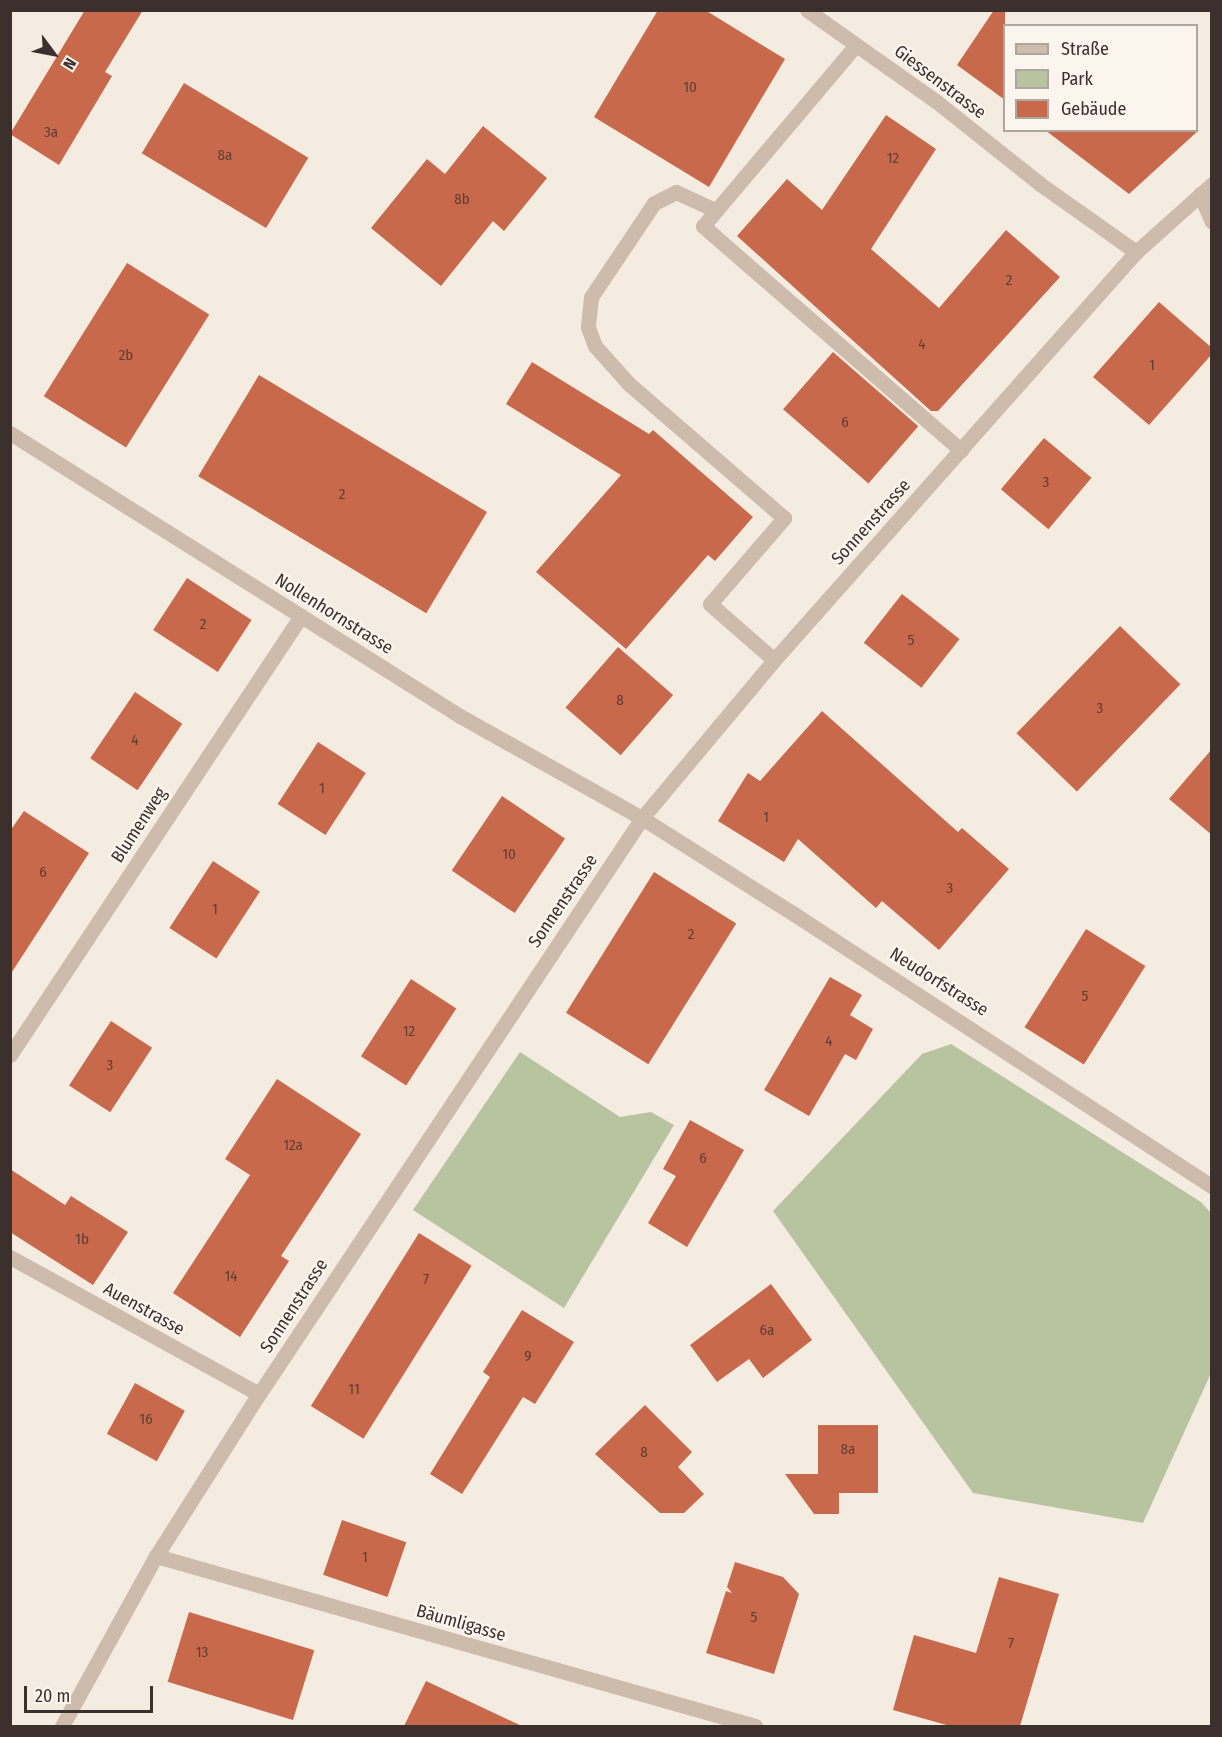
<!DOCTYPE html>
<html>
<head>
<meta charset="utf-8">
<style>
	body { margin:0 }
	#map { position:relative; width:1222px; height:1737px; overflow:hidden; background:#f4ebe1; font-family:"Fira Sans Condensed",sans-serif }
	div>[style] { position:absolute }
	.green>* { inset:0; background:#b8c4a0 }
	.building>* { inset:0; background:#c8694b; transform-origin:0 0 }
	.lane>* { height:15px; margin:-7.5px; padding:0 7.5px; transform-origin:7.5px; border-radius:7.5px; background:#cdbbac }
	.street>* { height:15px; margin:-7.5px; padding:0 7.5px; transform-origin:7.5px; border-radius:7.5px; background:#cdbbac }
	span { translate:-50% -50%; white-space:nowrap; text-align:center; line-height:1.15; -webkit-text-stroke:5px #fbf5ee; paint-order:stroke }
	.number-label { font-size:15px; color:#5e3e33 }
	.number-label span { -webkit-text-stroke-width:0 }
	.street-label { font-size:18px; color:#3b302b }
	.frame { position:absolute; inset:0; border:12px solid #3b302b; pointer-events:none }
	.legend { position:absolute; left:1003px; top:24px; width:195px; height:108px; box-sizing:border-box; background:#fbf5ee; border:2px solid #aea6a0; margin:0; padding:8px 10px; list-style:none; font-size:18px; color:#3b302b }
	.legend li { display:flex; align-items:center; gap:12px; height:30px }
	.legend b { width:30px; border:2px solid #aea6a0 }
	.north { position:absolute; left:24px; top:24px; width:60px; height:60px; -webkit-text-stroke:4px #fbf5ee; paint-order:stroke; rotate:122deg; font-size:16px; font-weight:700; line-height:24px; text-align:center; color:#3b302b }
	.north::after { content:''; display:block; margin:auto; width:21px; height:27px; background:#3b302b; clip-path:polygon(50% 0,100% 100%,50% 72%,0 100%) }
	.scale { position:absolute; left:24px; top:1686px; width:129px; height:27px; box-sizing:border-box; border:3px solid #3b302b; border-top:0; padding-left:8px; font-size:18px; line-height:21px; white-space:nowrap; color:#3b302b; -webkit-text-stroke:4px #fbf5ee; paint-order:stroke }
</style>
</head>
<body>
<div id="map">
	<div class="green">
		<i style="clip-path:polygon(951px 1044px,1201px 1202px,1211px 1213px,1211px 1373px,1143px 1523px,973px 1493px,773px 1211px,922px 1054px)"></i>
		<i style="clip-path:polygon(520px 1052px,620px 1117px,651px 1112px,674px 1125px,564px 1308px,413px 1210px)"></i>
	</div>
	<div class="building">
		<i style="clip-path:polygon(85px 10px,143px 10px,105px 72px,112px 76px,59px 165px,10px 134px)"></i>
		<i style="clip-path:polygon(658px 10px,705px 10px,785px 59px,709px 187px,594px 117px)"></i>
		<i style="clip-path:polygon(994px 10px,1005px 10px,1005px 100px,957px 65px)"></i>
		<i style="left:184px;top:83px;width:145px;height:82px;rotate:31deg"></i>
		<i style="clip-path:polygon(886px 115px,936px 149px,871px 249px,939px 308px,1006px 230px,1060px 277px,938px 411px,931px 411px,737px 236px,787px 179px,822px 210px)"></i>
		<i style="clip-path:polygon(483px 126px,547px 178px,504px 231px,493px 221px,441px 286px,371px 228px,427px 159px,445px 174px)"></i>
		<i style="clip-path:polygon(1045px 130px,1199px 130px,1129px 194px)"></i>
		<i style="left:127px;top:263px;width:97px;height:157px;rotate:32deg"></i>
		<i style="clip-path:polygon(1159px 302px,1212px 348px,1212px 354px,1149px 425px,1093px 377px)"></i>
		<i style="left:833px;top:352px;width:113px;height:76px;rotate:41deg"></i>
		<i style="clip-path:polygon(532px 362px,649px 434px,653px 430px,753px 517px,715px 561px,708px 555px,626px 649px,536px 572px,621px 475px,506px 404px)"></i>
		<i style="left:259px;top:375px;width:266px;height:118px;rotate:31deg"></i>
		<i style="left:1044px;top:438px;width:62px;height:67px;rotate:40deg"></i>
		<i style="left:187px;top:578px;width:77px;height:62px;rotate:33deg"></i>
		<i style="left:902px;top:594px;width:73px;height:62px;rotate:38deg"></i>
		<i style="left:1120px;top:626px;width:84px;height:149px;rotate:44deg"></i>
		<i style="left:618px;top:647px;width:73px;height:80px;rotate:41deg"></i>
		<i style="left:135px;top:692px;width:57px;height:80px;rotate:34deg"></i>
		<i style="clip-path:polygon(822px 711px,958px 832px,962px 828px,1009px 869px,939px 950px,882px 901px,876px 908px,798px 839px,784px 862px,718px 821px,748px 773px,760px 781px)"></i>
		<i style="left:318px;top:742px;width:57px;height:74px;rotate:33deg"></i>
		<i style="clip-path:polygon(1212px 749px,1212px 835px,1169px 799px)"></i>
		<i style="left:502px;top:796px;width:76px;height:90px;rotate:34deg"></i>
		<i style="clip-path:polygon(24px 811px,89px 853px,10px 975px,10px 831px)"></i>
		<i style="left:213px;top:861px;width:56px;height:80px;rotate:33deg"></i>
		<i style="left:654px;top:872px;width:97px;height:166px;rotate:32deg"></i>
		<i style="left:1086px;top:929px;width:70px;height:116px;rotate:32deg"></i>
		<i style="clip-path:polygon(830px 977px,862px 995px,850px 1015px,873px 1029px,856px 1060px,845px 1054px,809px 1116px,764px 1090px)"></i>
		<i style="left:411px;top:979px;width:54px;height:92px;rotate:33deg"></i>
		<i style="left:111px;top:1021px;width:49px;height:77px;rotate:33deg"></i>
		<i style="clip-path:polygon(277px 1079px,361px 1134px,281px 1256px,289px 1261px,240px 1337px,173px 1293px,250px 1175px,225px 1159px)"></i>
		<i style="clip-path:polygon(690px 1120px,744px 1150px,687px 1247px,648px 1223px,676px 1176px,663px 1169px)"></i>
		<i style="clip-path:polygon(10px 1169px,65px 1205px,71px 1196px,128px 1232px,93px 1285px,10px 1232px)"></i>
		<i style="left:419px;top:1233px;width:62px;height:204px;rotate:32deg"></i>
		<i style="clip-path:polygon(771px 1284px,812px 1340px,763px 1378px,749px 1359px,717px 1382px,690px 1345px)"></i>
		<i style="clip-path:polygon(522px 1310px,574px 1342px,535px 1404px,523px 1397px,462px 1494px,430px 1474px,490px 1377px,483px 1372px)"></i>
		<i style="left:135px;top:1383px;width:57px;height:58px;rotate:29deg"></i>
		<i style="clip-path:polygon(645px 1405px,692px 1452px,678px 1467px,704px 1494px,684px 1513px,660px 1513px,595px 1454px)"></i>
		<i style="clip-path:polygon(818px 1425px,878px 1425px,878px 1493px,839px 1493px,839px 1514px,814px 1514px,785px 1474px,818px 1474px)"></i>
		<i style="left:342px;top:1520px;width:68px;height:58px;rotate:19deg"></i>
		<i style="clip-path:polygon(735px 1562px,783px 1577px,799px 1594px,774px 1674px,706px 1653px,726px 1591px,732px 1593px,727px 1587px)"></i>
		<i style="clip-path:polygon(999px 1577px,1059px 1594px,1020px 1726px,950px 1726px,893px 1710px,914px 1635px,976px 1653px)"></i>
		<i style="left:189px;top:1612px;width:131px;height:73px;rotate:17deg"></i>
		<i style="clip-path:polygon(426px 1681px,522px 1726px,404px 1726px)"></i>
	</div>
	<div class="lane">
		<i style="left:856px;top:45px;width:237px;rotate:130.2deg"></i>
		<i style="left:703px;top:226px;width:342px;rotate:41deg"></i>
		<i style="left:1200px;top:194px;width:30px;rotate:67deg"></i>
		<i style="left:715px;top:210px;width:43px;rotate:-155.2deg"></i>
		<i style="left:676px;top:192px;width:25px;rotate:153deg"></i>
		<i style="left:654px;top:203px;width:113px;rotate:123.8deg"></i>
		<i style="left:591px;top:297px;width:30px;rotate:96deg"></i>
		<i style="left:588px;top:327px;width:20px;rotate:70deg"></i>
		<i style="left:595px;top:346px;width:51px;rotate:48.2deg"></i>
		<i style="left:629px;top:384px;width:205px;rotate:40.8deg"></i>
		<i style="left:784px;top:518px;width:113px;rotate:130.7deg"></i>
		<i style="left:710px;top:604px;width:85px;rotate:41.2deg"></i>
	</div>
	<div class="street">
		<i style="left:807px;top:10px;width:159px;rotate:35.3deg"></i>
		<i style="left:937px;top:102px;width:132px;rotate:38.5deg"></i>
		<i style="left:1040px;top:184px;width:118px;rotate:35.3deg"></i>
		<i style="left:10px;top:433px;width:532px;rotate:32.17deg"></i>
		<i style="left:460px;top:716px;width:209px;rotate:29.3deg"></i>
		<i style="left:642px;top:818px;width:180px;rotate:32.3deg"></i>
		<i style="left:794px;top:914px;width:499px;rotate:33.1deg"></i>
		<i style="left:10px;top:1055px;width:527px;rotate:-56.46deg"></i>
		<i style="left:10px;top:1257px;width:284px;rotate:28.8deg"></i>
		<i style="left:156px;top:1556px;width:623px;rotate:15.84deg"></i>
		<i style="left:62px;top:1726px;width:194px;rotate:-61.1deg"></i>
		<i style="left:156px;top:1556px;width:192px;rotate:-57.6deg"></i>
		<i style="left:259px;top:1394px;width:692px;rotate:-56.38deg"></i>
		<i style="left:642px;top:818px;width:206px;rotate:-50.1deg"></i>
		<i style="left:774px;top:660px;width:545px;rotate:-48.42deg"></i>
		<i style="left:1136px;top:252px;width:102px;rotate:-41.8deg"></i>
	</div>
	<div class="number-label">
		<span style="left:690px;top:88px">10</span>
		<span style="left:51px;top:133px">3a</span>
		<span style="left:225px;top:156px">8a</span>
		<span style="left:893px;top:159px">12</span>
		<span style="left:462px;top:200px">8b</span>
		<span style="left:1009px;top:281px">2</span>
		<span style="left:922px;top:345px">4</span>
		<span style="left:126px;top:356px">2b</span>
		<span style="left:1152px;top:366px">1</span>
		<span style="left:845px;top:423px">6</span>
		<span style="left:1046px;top:483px">3</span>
		<span style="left:342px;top:495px">2</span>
		<span style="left:203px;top:625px">2</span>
		<span style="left:911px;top:641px">5</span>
		<span style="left:620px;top:701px">8</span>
		<span style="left:1100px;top:709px">3</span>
		<span style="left:135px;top:741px">4</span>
		<span style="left:322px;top:789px">1</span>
		<span style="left:766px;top:818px">1</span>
		<span style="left:509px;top:855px">10</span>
		<span style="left:43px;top:873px">6</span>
		<span style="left:950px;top:889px">3</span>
		<span style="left:215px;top:910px">1</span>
		<span style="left:691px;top:935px">2</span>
		<span style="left:1085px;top:997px">5</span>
		<span style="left:409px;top:1032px">12</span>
		<span style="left:829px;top:1042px">4</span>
		<span style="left:110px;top:1066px">3</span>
		<span style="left:293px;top:1146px">12a</span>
		<span style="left:703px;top:1159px">6</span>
		<span style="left:82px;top:1240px">1b</span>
		<span style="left:231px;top:1277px">14</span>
		<span style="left:426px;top:1280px">7</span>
		<span style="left:767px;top:1331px">6a</span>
		<span style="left:528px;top:1357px">9</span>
		<span style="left:354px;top:1390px">11</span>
		<span style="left:146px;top:1420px">16</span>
		<span style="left:848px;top:1450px">8a</span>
		<span style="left:644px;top:1453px">8</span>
		<span style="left:365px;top:1558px">1</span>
		<span style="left:754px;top:1618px">5</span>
		<span style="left:1011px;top:1644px">7</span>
		<span style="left:202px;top:1653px">13</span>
	</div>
	<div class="street-label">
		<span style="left:940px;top:82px;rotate:37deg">Giessenstrasse</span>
		<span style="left:871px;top:522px;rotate:-48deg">Sonnenstrasse</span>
		<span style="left:334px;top:614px;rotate:32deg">Nollenhornstrasse</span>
		<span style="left:139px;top:825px;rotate:-57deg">Blumenweg</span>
		<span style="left:563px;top:901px;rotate:-56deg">Sonnenstrasse</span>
		<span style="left:939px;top:982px;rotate:32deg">Neudorfstrasse</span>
		<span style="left:294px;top:1306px;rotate:-57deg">Sonnenstrasse</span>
		<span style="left:144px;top:1309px;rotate:29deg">Auenstrasse</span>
		<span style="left:461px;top:1623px;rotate:16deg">Bäumligasse</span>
	</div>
	<div class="frame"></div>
	<ul class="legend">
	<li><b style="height:8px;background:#cdbbac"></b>Straße</li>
	<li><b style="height:16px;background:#b8c4a0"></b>Park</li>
	<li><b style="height:16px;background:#c8694b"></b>Gebäude</li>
	</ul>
	<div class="north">N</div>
	<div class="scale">20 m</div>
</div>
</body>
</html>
